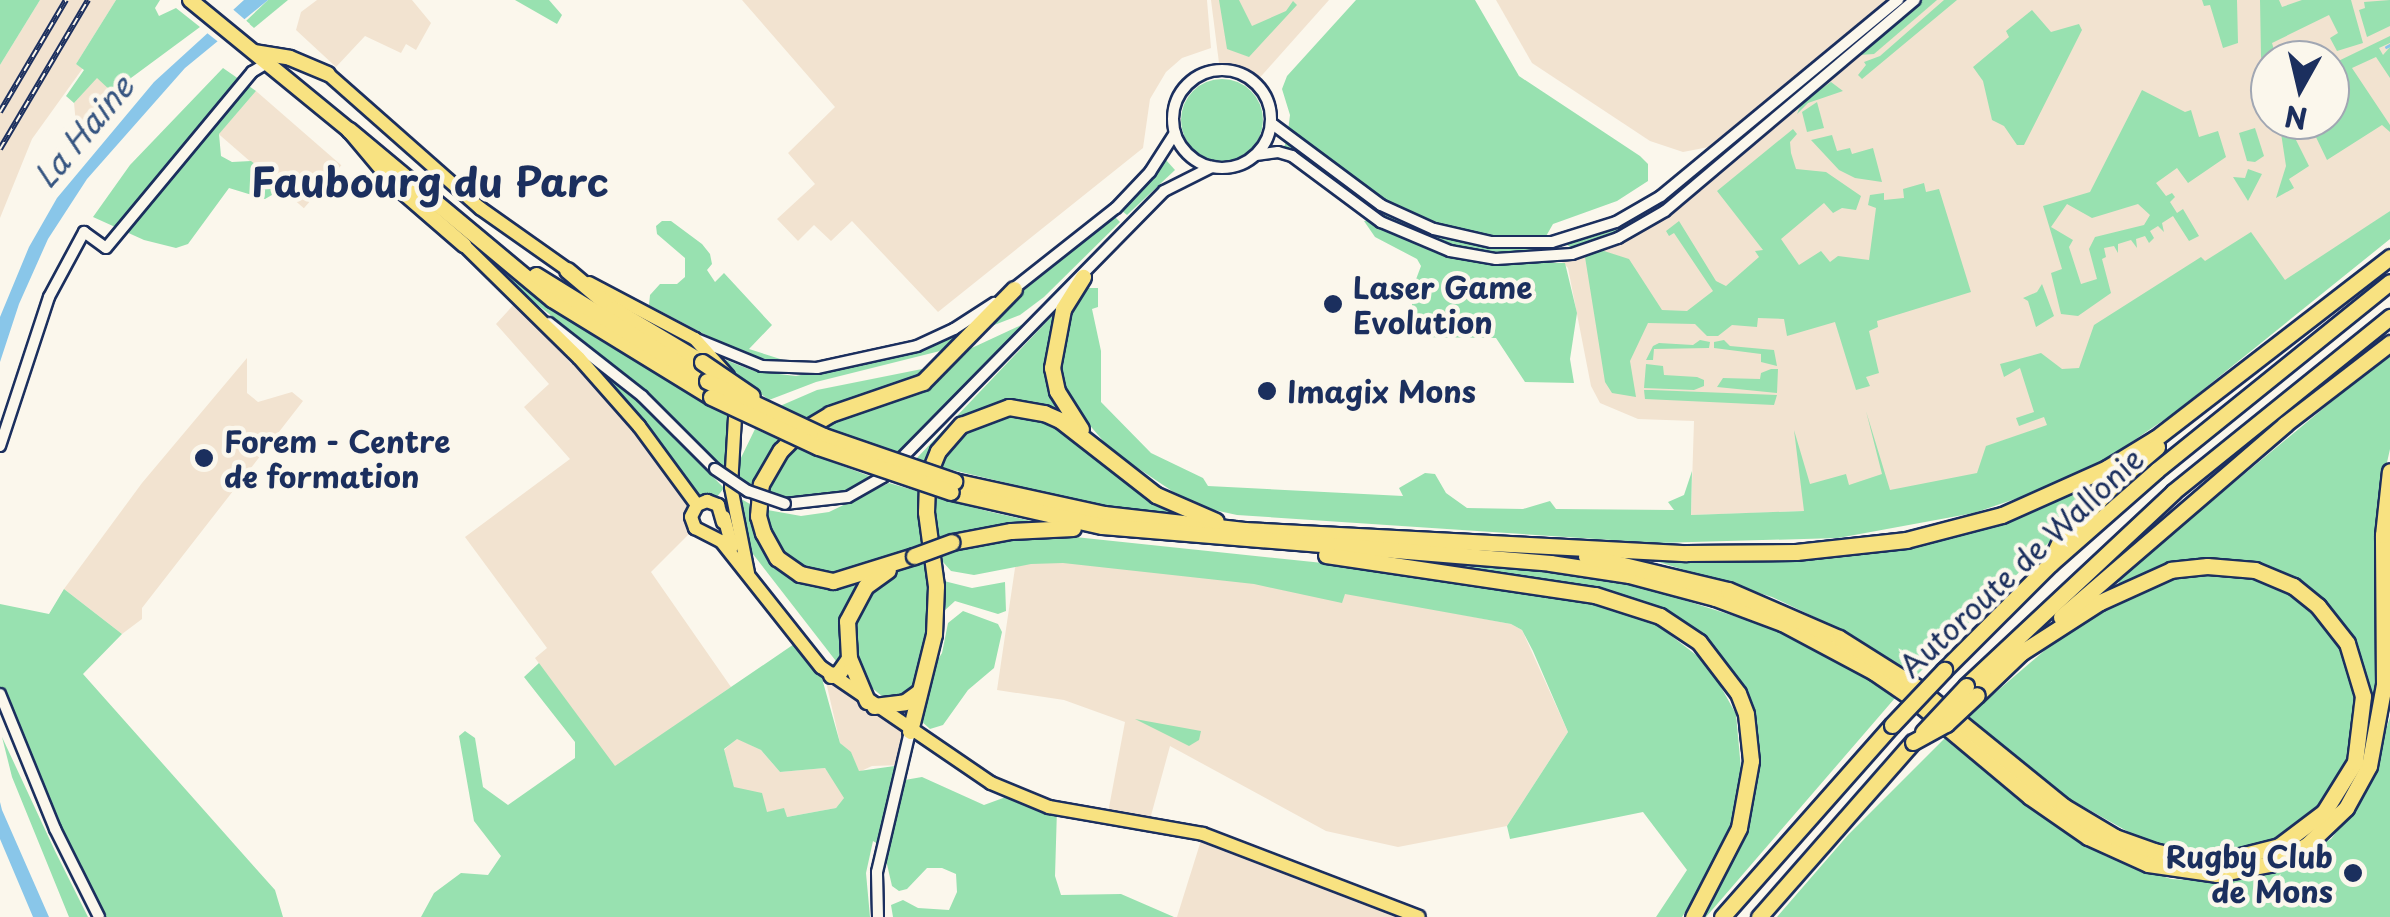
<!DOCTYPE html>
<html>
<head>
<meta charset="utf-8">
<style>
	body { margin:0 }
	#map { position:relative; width:2390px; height:917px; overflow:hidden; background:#fbf7ec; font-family:"Playpen Sans",sans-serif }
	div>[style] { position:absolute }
	.built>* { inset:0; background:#f2e3d0; transform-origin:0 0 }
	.green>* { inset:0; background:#98e1b0 }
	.round { border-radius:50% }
	.water>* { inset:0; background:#89c6e9 }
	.pier>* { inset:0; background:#fbf7ec }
	.stream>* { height:2.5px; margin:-1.25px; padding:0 1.25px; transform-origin:1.25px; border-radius:1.25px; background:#89c6e9 }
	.roads { filter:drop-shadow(2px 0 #1b2f5e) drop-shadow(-2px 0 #1b2f5e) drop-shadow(0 2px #1b2f5e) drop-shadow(0 -2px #1b2f5e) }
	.tertiary>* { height:10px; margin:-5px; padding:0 5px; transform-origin:5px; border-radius:5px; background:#fbf7ec }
	.tertiary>.ring { margin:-5px; padding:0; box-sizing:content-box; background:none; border:10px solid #fbf7ec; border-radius:50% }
	.primary>* { height:12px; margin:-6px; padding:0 6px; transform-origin:6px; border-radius:6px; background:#f8e281 }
	.trunk>* { height:14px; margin:-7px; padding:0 7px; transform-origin:7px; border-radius:7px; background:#f8e281 }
	.motorway>* { height:15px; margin:-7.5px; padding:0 7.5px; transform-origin:7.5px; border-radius:7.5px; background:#f8e281 }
	.rail>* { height:6px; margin-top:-3px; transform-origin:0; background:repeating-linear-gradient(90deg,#fbf7ec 0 8px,#1b2f5e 0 16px); box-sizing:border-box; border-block:2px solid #1b2f5e }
	.bridges { filter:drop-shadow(2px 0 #1b2f5e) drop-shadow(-2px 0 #1b2f5e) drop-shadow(0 2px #1b2f5e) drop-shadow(0 -2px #1b2f5e) }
	.tertiary-bridge>* { height:10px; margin:-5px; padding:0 5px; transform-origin:5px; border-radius:5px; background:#fbf7ec }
	.motorway-bridge>* { height:15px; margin:-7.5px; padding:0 7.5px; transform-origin:7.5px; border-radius:7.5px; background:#f8e281 }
	.dots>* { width:28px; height:28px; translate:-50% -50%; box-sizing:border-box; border:5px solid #fbf7ec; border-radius:50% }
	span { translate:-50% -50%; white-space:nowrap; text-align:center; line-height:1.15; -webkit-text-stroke:9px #fbf7ec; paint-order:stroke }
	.poi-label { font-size:30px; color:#1b2f5e; font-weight:700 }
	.left { translate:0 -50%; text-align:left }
	.right { translate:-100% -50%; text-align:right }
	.street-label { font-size:30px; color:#1b2f5e }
	.water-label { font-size:32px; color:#365581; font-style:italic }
	.district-label { font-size:40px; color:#1b2f5e; font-weight:700 }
	.north { position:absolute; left:2250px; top:40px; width:100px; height:100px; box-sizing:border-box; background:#fbf7ec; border:2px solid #a1a7b3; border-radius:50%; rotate:188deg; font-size:28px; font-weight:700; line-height:40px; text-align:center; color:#1b2f5e }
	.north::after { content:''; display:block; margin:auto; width:35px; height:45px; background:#1b2f5e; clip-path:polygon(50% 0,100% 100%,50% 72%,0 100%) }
</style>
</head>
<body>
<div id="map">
	<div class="built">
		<i style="clip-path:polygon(40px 0,116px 0,76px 64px,83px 68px,32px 139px,0 218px,0 65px)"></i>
		<i style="clip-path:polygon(317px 0,412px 0,431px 23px,416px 50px,406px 44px,401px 53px,365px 36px,336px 67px,296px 30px,301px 12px)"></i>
		<i style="clip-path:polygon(742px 0,1207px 0,1211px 48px,1182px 58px,1166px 72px,1150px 99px,1143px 148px,938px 312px,852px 221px,831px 241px,814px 225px,798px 241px,777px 219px,815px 184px,788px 153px,835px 107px)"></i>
		<i style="clip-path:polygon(1211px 0,1329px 0,1255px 83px,1220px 71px)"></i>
		<i style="clip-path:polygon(1496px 0,1898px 0,1714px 146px,1683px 152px,1650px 141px,1532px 63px)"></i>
		<i style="clip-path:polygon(evenodd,1921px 0,2390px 0,2390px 211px,2027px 463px,1805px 511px,1691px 515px,1694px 421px,1638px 419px,1600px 403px,1591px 386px,1568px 268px,1560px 260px,1614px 246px,1665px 218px,1921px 0,2270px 60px,2330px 60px,2330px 120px,2270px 120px,2270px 60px)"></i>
		<i style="clip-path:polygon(97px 77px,115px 94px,77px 134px,74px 103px)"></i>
		<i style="left:256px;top:91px;width:113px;height:57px;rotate:41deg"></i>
		<i style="clip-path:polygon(517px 301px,571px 364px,579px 358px,692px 495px,695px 528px,651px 572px,731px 687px,615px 767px,535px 658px,547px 648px,465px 537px,570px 459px,524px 407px,549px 384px,496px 324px)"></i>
		<i style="clip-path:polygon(247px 358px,247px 393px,258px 402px,292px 392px,303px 401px,142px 608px,142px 619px,122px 634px,64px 589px,142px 483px)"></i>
		<i style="clip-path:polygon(1023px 543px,1162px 557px,1511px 624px,1522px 630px,1568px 732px,1507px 826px,1398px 847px,1326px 831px,1170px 746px,1149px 823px,1107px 818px,1125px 722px,1064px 700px,997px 690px,1015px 568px)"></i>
		<i style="clip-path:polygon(824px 673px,910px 731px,902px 765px,872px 766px,859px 772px,851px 753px,840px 743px)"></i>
		<i style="clip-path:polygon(737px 738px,761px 750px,780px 772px,825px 768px,845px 797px,836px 808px,787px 817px,767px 812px,734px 787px,724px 750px)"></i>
		<i style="clip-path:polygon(1203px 834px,1419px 917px,1177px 917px)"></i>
	</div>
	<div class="green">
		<i style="clip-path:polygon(0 0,40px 0,0 65px)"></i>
		<i style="clip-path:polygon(116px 0,160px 0,155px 8px,159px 16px,176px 8px,200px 27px,112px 92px,97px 78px,74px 103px,66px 96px,84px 70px,76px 64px)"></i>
		<i style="clip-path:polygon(268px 0,288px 0,254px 28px,246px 21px)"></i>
		<i style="clip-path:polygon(515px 0,549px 0,562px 15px,557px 24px)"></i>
		<i style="clip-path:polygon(1219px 0,1239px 0,1252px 26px,1286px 11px,1293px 1px,1297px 5px,1249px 57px,1227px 49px)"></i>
		<i style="clip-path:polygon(1356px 0,1475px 0,1519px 76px,1640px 156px,1648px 164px,1648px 181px,1617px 201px,1553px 224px,1545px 238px,1505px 240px,1433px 227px,1382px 203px,1288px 131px,1290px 115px,1282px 89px,1287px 76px)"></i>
		<i style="clip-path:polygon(1909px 0,1698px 179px,1698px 170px)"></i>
		<i style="clip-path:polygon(1921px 0,1937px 0,1874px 54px,1859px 55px)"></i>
		<i style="clip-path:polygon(1944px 0,1957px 0,1862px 79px,1858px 75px,1866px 65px,1864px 62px,1880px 56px)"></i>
		<i style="clip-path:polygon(2202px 0,2237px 0,2238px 43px,2223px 48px,2210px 5px,2204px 6px)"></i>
		<i style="clip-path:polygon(2260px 0,2279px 0,2282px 7px,2302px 0,2351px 0,2363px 43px,2337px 51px,2330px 38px,2338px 33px,2329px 15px,2272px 43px,2277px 60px,2270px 60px,2270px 80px,2261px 57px)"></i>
		<i style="clip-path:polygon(2390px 0,2390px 26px,2367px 37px,2359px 10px,2365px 8px,2364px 2px)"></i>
		<i style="clip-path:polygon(2032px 10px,2051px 32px,2079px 24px,2082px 30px,2024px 145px,2017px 145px,2004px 126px,1992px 120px,1983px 81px,1973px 67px,2009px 37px,2006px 31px)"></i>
		<i style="clip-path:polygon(2390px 36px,2390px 43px,2379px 48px,2383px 55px,2390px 47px,2390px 78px,2376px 57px,2352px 68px,2390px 125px,2390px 132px,2382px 125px,2327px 160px,2313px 131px,2296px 140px,2309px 166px,2289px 179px,2294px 188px,2276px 198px,2286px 166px,2279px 120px,2330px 120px,2330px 65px)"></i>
		<i style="clip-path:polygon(223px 68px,256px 91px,219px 134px,221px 156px,232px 162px,251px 161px,284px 188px,265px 199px,229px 188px,188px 244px,176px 248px,144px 240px,93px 217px,130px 165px)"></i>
		<i class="round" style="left:1181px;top:79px;width:82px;height:82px"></i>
		<i style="clip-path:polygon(1831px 82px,1843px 91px,1808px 103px,1797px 114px,1802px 102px)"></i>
		<i style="clip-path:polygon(evenodd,2142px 90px,2185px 112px,2191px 110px,2199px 137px,2218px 131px,2226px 157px,2188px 183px,2177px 168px,2156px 183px,2166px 196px,2172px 193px,2175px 197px,2170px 202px,2177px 213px,2183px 209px,2199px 236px,2189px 241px,2173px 216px,2162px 223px,2164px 232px,2158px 226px,2150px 231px,2154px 238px,2149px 243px,2145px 236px,2136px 239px,2137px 248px,2131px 240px,2118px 244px,2118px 253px,2114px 246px,2104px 248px,2106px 257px,2102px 259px,2111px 293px,2078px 316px,2061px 314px,2051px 273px,2062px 269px,2043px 206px,2090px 192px,2142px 90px,2067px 204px,2092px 218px,2138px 204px,2150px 215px,2144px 225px,2095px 237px,2089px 249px,2097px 279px,2081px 284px,2069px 247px,2073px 240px,2051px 227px,2067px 204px)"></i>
		<i style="clip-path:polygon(1817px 102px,1824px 128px,1807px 132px,1802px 112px)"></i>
		<i style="clip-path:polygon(2255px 128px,2264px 156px,2255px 162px,2247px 161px,2239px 133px)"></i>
		<i style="clip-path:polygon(1793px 129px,1797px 134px,1790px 142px,1791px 153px,1796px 169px,1826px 172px,1861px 196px,1856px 210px,1842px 208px,1833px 213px,1824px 203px,1781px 239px,1799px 265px,1821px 251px,1830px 262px,1838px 256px,1869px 260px,1876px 208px,1868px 205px,1870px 195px,1884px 193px,1884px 200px,1904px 198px,1903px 189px,1924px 183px,1926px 192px,1939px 189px,1971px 292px,1877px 321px,1878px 327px,1869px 331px,1879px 373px,1866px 377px,1870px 386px,1856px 390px,1835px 322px,1787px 336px,1784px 319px,1758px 318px,1757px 327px,1732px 325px,1718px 336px,1707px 336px,1695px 324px,1648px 323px,1630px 361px,1636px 397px,1612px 393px,1605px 382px,1585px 257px,1601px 250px,1629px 259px,1662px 310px,1687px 311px,1713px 291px,1674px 233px,1669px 236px,1666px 231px,1679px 221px,1716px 281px,1726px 286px,1759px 257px,1755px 251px,1763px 250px,1717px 191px)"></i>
		<i style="clip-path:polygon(1832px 135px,1837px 151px,1850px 148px,1852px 154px,1873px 148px,1882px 182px,1855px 178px,1839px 170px,1811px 140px)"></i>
		<i style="clip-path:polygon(1288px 138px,1399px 218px,1561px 253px,1496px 256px,1452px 248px,1382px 220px,1283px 149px)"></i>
		<i style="clip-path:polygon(1166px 160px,1175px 170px,1127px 215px,1122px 211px)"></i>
		<i style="clip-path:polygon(2248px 169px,2262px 174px,2248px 201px,2233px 177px,2245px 178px)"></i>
		<i style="clip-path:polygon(1688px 181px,1639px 218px,1633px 228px,1575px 250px,1564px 243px)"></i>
		<i style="clip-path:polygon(2390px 211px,2390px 239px,2174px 413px,2108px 458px,2038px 491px,1974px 513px,1838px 538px,1657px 543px,1237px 515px,1205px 508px,1172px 491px,1111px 450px,1068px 400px,1060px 363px,1065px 326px,1075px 304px,1086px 288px,1098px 288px,1098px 307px,1092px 309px,1101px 351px,1101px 402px,1151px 453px,1203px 478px,1208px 486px,1403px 496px,1399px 488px,1425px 473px,1435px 474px,1446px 493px,1467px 508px,1523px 509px,1550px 501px,1556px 509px,1674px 510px,1668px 502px,1684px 495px,1692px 471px,1691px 515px,1804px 511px,1794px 430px,1810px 484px,1846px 474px,1849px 485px,1882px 474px,1866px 411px,1890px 490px,1977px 473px,1986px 446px,2047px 425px,2044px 417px,2019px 426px,2016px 418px,2034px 412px,2020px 368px,2004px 377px,2000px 364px,2041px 353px,2062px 369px,2079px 368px,2094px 325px,2201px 257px,2205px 261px,2251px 232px,2285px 280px)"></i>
		<i style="clip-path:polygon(1115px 217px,1120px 222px,1044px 297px,1020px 315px,984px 329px,1002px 308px)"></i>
		<i style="clip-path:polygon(1373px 220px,1425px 246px,1496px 262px,1565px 263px,1577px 313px,1570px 359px,1574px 383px,1525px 382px,1496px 338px,1412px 337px,1412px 290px,1421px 266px,1417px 259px,1375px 237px,1364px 221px)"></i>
		<i style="clip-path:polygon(662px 221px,671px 221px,702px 244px,710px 254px,712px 264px,707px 270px,715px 282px,724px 273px,772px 325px,749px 349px,793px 363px,746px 356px,649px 305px,650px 295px,660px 284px,677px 284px,685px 277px,685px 258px,657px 234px,656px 226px)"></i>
		<i style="clip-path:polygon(478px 251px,599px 340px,730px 417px,726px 472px,615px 366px,506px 280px)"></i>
		<i style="clip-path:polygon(2042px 284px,2054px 316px,2036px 327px,2028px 301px,2023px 298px,2037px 292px)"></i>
		<i style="clip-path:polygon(1054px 314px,1058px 314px,1051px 337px,1061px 408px,1058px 412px,1003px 403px,985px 407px,951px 427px,927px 464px,915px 460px)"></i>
		<i style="clip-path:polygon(1032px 320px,901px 456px,817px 424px,898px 398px,961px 353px)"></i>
		<i style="clip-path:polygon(961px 330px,948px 349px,816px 382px,769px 400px,731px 372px,723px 359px,754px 371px,796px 376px,908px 353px)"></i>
		<i style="clip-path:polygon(1700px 340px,1710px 342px,1709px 348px,1654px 349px,1653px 360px,1646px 360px,1653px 346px,1659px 343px,1693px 345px)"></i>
		<i style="clip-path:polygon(1724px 340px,1730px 346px,1774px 350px,1777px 366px,1761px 362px,1761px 354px,1714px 348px,1714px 342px)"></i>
		<i style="clip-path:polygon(2390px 353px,2390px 449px,2382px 485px,2381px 673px,2368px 743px,2372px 708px,2367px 675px,2356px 649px,2293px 579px,2250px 563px,2208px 558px,2157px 568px,2119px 584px,2118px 579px)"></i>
		<i style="clip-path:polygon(583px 355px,625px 388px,724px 488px,716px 498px,698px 494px,629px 404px)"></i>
		<i style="clip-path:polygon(1646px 364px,1663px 366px,1664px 375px,1697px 377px,1704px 380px,1704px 386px,1694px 390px,1644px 388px)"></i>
		<i style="clip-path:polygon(927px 368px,912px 379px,805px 418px,780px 406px,817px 390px)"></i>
		<i style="clip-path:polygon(1771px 369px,1778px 369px,1777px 393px,1717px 387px,1723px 378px,1760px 379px,1761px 373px)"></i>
		<i style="clip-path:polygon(1644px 390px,1652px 390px,1777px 395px,1774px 405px,1645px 399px)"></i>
		<i style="clip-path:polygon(1022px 414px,1060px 428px,1180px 518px,1122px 511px,936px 466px,967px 428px,998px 415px)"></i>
		<i style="clip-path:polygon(755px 429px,780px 440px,758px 472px,753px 488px,738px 480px,739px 462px)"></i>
		<i style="clip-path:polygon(791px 445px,813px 455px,872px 477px,839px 496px,800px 502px,763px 493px)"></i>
		<i style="clip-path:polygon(889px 483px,920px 492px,927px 544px,857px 572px,815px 575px,787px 561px,770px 540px,762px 509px,801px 516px,829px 512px)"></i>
		<i style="clip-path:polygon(2094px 485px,2100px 491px,1916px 676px,1844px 631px,1772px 597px,1649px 559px,1696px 559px,2004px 521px)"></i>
		<i style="clip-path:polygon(736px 496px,750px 504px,760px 545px,786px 575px,803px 584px,841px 589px,856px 585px,842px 613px,843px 660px,839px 665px,749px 549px)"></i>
		<i style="clip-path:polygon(931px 496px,991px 512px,1040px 523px,937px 540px)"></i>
		<i style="clip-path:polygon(1056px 535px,1371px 568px,1568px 597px,1657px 625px,1708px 664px,1736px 714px,1742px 780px,1735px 815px,1716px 863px,1682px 917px,1656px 917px,1687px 870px,1643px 812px,1510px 839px,1507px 826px,1568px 732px,1533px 651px,1522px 630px,1511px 624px,1345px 594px,1342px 603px,1254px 584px,1063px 563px,1031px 564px,974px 575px,951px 571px,943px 562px,942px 555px,986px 542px)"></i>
		<i style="clip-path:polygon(928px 560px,933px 584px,928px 629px,913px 686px,900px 698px,883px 697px,872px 688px,858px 664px,852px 623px,868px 590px,895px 571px)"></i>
		<i style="clip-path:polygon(1399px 560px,1551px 572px,1643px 587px,1778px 630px,1843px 663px,1895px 698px,1706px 917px,1698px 917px,1741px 838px,1757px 779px,1757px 749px,1740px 688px,1725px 662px,1675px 618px)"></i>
		<i style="clip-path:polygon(2209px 572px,2264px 581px,2299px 600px,2337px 643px,2351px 676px,2356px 717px,2343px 771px,2324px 801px,2274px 838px,2242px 850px,2218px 853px,2172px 849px,2134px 835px,2061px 794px,1968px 716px,2071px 628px,2148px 585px)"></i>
		<i style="clip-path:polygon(944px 581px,972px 588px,1005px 582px,1006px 611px,998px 614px,955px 601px,943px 612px)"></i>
		<i style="clip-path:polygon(64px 589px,122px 634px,83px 674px,275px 890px,283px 917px,100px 917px,0 694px,0 604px,49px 614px)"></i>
		<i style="clip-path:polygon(963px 611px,998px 624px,1002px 632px,994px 668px,968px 690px,943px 725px,930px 729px,920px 720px,931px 671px,942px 653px,948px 623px)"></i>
		<i style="clip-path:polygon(evenodd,800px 640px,818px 664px,840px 743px,851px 752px,859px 771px,902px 765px,899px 781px,922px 777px,984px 805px,1014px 794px,1057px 809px,1055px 876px,1061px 895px,1121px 894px,1174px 917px,893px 917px,891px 905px,903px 900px,918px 908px,949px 910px,957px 892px,956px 874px,942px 868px,927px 868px,907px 889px,899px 891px,892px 886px,883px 847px,873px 841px,866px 873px,870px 917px,421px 917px,434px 893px,461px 873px,488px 875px,501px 856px,474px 821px,459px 736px,465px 731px,475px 738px,483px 787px,508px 805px,575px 758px,575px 742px,524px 677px,539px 663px,615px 766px,800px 640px,737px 739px,761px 750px,780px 772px,825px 768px,844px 798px,836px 808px,787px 817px,784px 808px,767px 812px,762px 793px,734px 787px,724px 749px,737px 739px)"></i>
		<i style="clip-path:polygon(2390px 717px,2390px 917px,1777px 917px,1848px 835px,1945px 738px,2022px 803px,2105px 856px,2171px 879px,2218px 882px,2276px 870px,2331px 839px,2365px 795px)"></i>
		<i style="clip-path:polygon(1135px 719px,1201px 731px,1199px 740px,1189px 746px)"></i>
		<i style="clip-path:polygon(2px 737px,55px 851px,88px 917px,69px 917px,12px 777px)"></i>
	</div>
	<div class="water">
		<i style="clip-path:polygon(244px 0,268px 0,185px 68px,87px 179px,48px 239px,19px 304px,0 362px,0 317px,29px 247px,57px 198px,154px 82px)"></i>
		<i style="clip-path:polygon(0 802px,2px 810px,49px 917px,33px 917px,0 839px)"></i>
	</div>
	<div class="pier">
		<i style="clip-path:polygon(229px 6px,250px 24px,221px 44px,202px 29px)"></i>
	</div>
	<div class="stream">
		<i style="left:2386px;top:47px;width:4px;rotate:-27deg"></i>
	</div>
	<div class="roads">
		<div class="tertiary">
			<i class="ring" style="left:1173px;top:70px;width:88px;height:88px"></i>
			<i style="left:1271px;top:123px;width:137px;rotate:36.7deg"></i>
			<i style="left:1381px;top:205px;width:58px;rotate:24.4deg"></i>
			<i style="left:1434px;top:229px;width:58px;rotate:12.8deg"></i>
			<i style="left:1491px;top:242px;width:61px"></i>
			<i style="left:1552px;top:242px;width:67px;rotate:-17.4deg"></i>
			<i style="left:1616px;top:222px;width:52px;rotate:-30deg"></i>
			<i style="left:1661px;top:196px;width:308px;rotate:-39.6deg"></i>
			<i style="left:1256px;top:155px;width:22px;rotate:-8deg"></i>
			<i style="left:1278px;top:152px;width:15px;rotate:16deg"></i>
			<i style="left:1292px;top:156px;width:111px;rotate:36.6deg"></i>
			<i style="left:1381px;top:222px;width:75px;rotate:22.8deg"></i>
			<i style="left:1450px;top:251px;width:47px;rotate:9.9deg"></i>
			<i style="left:1496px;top:259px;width:76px;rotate:-3.8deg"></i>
			<i style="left:1572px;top:254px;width:49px;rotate:-19.2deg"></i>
			<i style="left:1618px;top:238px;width:54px;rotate:-29.9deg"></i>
			<i style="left:1665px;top:211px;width:327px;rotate:-40.2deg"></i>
			<i style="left:1012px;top:290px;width:132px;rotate:-38.3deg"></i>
			<i style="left:1116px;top:208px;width:50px;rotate:-46.6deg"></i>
			<i style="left:1150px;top:172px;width:46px;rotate:-57.3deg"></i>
			<i style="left:549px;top:323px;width:118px;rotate:38.1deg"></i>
			<i style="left:642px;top:396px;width:103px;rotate:45deg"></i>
			<i style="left:696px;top:339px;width:71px;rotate:22.2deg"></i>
			<i style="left:762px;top:366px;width:55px;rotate:2.1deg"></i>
			<i style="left:817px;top:368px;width:102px;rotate:-12.4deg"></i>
			<i style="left:917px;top:346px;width:41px;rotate:-24.7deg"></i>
			<i style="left:954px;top:329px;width:48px;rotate:-33deg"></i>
			<i style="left:0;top:446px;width:157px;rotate:-71.8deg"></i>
			<i style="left:49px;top:297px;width:74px;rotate:-61.7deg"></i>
			<i style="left:84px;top:232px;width:27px;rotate:36deg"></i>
			<i style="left:106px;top:248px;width:229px;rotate:-50.3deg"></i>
			<i style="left:252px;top:72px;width:17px;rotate:-31deg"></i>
			<i style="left:785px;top:504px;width:63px;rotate:-6.3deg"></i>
			<i style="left:848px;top:497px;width:40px;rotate:-29.7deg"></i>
			<i style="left:883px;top:477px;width:401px;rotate:-45.5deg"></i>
			<i style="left:1164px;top:191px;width:54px;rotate:-26.6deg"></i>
			<i style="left:0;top:694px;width:146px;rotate:67.8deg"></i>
			<i style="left:55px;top:829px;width:98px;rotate:63.4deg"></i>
			<i style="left:878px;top:917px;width:45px;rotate:-91.3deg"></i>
			<i style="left:877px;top:872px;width:145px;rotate:-76.8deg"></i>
		</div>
		<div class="primary">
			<i style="left:328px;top:74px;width:203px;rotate:41.4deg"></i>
			<i style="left:480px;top:208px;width:113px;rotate:35.2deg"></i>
			<i style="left:464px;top:245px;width:161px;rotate:44.5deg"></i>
			<i style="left:579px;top:358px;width:91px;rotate:48.6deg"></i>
			<i style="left:639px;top:426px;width:98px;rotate:53.7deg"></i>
			<i style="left:589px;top:283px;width:120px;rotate:27.8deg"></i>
			<i style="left:695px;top:339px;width:50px;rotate:48.3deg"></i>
			<i style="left:736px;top:400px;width:87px;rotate:93.3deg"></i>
			<i style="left:731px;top:487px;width:88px;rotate:78.8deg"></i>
			<i style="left:697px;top:505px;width:13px;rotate:117deg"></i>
			<i style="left:691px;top:517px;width:12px;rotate:70deg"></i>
			<i style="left:695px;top:528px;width:29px;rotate:27deg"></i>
			<i style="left:721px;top:541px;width:161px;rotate:51.6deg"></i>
			<i style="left:821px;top:667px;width:206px;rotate:34.3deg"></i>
			<i style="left:991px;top:783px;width:63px;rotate:22.5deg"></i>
			<i style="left:1049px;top:807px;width:156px;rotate:9.9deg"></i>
			<i style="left:1203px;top:834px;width:231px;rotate:21deg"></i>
			<i style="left:697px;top:505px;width:11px;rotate:-22deg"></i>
			<i style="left:707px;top:501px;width:12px;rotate:20deg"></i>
			<i style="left:718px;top:505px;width:18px;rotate:74deg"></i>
			<i style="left:724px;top:517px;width:31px;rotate:75deg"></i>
		</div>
		<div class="trunk">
			<i style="left:190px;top:0;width:205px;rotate:39.3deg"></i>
			<i style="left:349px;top:130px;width:75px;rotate:49.9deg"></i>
			<i style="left:397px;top:187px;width:89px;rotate:40.9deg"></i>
			<i style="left:254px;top:52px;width:36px;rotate:9deg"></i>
			<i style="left:290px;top:58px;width:41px;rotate:22.8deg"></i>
		</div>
		<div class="motorway">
			<i style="left:349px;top:130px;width:264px;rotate:39.8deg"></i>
			<i style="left:552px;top:299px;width:187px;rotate:31.6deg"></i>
			<i style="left:567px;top:270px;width:60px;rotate:40.3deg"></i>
			<i style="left:613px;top:309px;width:104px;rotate:30.8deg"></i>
			<i style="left:536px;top:275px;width:201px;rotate:31.8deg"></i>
			<i style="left:1081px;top:429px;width:45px;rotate:-122.3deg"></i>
			<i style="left:1057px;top:391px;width:24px;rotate:-102deg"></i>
			<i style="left:1052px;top:368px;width:60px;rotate:-79.4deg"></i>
			<i style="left:1063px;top:309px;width:38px;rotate:-58deg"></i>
			<i style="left:954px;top:481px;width:154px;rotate:12.4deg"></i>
			<i style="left:1104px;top:514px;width:141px;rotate:6.5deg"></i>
			<i style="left:1244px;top:530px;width:443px;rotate:3deg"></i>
			<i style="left:1686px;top:553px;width:110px;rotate:-0.5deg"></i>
			<i style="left:1796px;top:552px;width:111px;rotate:-6.2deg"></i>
			<i style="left:1906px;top:540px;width:99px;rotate:-14.6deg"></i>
			<i style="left:2002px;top:515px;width:115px;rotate:-24.1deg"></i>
			<i style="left:2107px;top:468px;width:57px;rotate:-31.5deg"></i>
			<i style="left:2156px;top:438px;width:296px;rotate:-37.7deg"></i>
			<i style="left:951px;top:492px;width:155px;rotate:12.7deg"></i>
			<i style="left:1102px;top:526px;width:450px;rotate:4.7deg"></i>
			<i style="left:1550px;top:563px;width:80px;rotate:8.6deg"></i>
			<i style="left:1629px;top:575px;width:89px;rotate:15deg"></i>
			<i style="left:1715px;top:598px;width:72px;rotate:20.5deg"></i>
			<i style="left:1782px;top:623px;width:104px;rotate:28deg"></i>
			<i style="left:1874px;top:672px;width:46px;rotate:34.4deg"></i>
			<i style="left:1912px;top:698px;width:153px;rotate:39.9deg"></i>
			<i style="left:2029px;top:796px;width:72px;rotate:34.8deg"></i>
			<i style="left:2088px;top:837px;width:66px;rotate:24.2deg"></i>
			<i style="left:2148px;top:864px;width:70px;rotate:8.2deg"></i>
			<i style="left:2217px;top:874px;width:54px;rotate:-10.7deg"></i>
			<i style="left:2270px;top:864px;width:42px;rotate:-27.2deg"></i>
			<i style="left:2307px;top:845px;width:54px;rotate:-43.5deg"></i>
			<i style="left:2346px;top:808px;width:48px;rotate:-61.3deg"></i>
			<i style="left:2369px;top:766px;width:83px;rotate:-79.6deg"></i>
			<i style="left:2384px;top:684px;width:149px;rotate:-90.4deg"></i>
			<i style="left:2383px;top:535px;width:64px;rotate:-83.8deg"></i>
			<i style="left:952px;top:542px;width:60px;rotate:-10.6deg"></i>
			<i style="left:1011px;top:531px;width:62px;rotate:-2.8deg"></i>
			<i style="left:1326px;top:555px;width:272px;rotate:8.5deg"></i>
			<i style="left:1595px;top:595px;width:68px;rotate:17.9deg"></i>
			<i style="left:1660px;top:616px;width:47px;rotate:33.7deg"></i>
			<i style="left:1699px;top:642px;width:64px;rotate:52.6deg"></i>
			<i style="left:1738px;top:693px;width:22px;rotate:69deg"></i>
			<i style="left:1746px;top:714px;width:47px;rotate:83.9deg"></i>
			<i style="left:1751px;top:761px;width:68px;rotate:100.2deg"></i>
			<i style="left:1739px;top:828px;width:100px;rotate:117.3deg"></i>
			<i style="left:914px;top:556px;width:85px;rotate:162.8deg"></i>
			<i style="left:833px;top:581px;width:34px;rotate:-168deg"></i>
			<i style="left:800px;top:574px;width:28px;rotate:-145deg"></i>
			<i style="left:777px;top:558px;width:29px;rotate:-119deg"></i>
			<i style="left:763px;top:533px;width:18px;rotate:-106deg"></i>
			<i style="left:758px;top:516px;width:32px;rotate:-85deg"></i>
			<i style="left:761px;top:484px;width:39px;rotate:-60deg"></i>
			<i style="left:781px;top:450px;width:23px;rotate:-45deg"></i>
			<i style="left:797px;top:434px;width:39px;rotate:-31deg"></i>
			<i style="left:830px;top:414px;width:98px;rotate:-19deg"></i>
			<i style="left:923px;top:382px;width:130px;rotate:-45.6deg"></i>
			<i style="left:1586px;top:556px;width:146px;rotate:13.5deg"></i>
			<i style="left:1728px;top:590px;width:121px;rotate:23.4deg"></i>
			<i style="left:1839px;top:638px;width:93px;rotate:32.3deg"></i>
			<i style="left:1918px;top:688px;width:187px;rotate:39.1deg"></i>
			<i style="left:2063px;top:806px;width:61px;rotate:30.8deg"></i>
			<i style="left:2115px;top:837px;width:41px;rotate:19.7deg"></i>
			<i style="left:2154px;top:851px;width:36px;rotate:13deg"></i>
			<i style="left:2189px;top:859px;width:35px;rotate:2deg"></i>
			<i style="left:2224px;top:860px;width:57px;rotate:-14.3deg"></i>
			<i style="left:2279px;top:846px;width:56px;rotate:-37.1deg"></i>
			<i style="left:2324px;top:812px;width:59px;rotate:-58.2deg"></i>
			<i style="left:2355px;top:762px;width:66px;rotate:-83.1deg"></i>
			<i style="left:2363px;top:696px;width:55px;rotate:-106.8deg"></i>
			<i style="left:2347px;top:643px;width:47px;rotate:-128.1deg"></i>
			<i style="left:2318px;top:606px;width:32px;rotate:-141deg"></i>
			<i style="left:2293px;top:586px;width:41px;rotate:-157.2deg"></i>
			<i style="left:2255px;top:570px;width:48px;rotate:-175.2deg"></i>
			<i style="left:2207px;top:566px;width:36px;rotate:174deg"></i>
			<i style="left:2171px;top:570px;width:78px;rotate:155.7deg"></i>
			<i style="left:2100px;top:602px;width:96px;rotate:147.3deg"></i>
			<i style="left:2053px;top:556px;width:17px;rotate:-65deg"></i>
			<i style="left:2060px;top:541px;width:81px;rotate:-46.5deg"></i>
			<i style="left:2116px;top:482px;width:54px;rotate:-40.5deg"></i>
			<i style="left:2061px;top:617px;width:296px;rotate:-40.7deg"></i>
			<i style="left:2285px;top:424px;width:133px;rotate:-37.6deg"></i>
			<i style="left:1944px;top:670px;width:150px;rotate:-45deg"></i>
			<i style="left:2050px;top:564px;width:142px;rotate:-41.3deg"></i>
			<i style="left:2157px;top:470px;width:299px;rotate:-38.9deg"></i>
			<i style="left:831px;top:675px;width:7px;rotate:-8deg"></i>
			<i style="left:838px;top:674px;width:19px;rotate:-55deg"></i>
			<i style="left:1966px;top:686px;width:284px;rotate:-43.1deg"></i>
			<i style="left:2173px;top:492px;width:279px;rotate:-38.9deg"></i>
			<i style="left:1977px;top:695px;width:66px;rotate:-43.8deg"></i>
			<i style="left:867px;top:701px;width:47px;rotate:-112.7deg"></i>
			<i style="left:849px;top:658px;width:37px;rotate:-93deg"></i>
			<i style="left:847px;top:621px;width:40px;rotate:-62deg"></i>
			<i style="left:866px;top:586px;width:27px;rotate:-36deg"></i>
			<i style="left:874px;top:706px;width:31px;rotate:-7deg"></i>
			<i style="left:905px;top:702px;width:17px;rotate:-36deg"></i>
			<i style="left:910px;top:731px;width:100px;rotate:-76.1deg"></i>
			<i style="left:934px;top:634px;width:48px;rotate:-87.6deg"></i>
			<i style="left:936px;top:586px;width:75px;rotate:-97.7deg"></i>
			<i style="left:926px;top:512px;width:34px;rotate:-88deg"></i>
			<i style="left:927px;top:478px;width:29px;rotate:-68deg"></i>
			<i style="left:938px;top:451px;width:35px;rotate:-49deg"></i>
			<i style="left:961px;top:425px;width:51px;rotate:-20.6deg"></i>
			<i style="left:1009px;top:407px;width:36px;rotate:10deg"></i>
			<i style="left:1044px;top:413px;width:17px;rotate:24deg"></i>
			<i style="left:1060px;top:420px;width:122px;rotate:38deg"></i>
			<i style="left:1156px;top:495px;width:65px;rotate:23.4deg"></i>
			<i style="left:1722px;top:917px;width:256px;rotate:-48.5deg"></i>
			<i style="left:1759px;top:917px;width:233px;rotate:-48.7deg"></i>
		</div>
	</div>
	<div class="rail">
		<i style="left:0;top:112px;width:130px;rotate:-59.5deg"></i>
		<i style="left:0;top:149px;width:173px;rotate:-59.4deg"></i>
	</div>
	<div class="bridges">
		<div class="tertiary-bridge">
			<i style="left:715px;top:469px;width:40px;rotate:34deg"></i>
			<i style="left:748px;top:491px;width:39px;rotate:19deg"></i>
		</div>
		<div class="motorway-bridge">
			<i style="left:702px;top:362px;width:60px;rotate:34.2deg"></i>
			<i style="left:707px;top:381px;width:129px;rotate:25.2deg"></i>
			<i style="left:824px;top:436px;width:138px;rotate:19.1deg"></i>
			<i style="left:711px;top:397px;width:118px;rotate:25deg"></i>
			<i style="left:818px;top:447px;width:140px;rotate:18.7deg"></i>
			<i style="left:914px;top:556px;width:40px;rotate:-20.2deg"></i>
			<i style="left:1892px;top:725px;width:76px;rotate:-46.6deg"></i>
			<i style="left:1923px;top:732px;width:63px;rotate:-46.9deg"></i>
			<i style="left:1913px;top:742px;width:38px;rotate:-29deg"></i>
			<i style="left:1946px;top:724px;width:42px;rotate:-43.1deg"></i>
		</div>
	</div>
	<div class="dots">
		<i style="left:1333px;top:304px;background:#1b2f5e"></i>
		<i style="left:1267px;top:391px;background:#1b2f5e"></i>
		<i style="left:204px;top:458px;background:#1b2f5e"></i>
		<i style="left:2353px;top:873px;background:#1b2f5e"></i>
	</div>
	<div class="poi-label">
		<span class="left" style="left:1353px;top:304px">Laser Game<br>Evolution</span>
		<span class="left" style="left:1287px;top:391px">Imagix Mons</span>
		<span class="left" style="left:224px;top:458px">Forem - Centre<br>de formation</span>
		<span class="right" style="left:2333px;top:873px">Rugby Club<br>de Mons</span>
	</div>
	<div class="street-label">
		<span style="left:2021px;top:562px;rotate:-43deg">Autoroute de Wallonie</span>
	</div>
	<div class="water-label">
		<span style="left:83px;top:131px;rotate:-50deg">La Haine</span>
	</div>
	<div class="district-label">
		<span style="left:430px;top:181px">Faubourg du Parc</span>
	</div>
	<div class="north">N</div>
</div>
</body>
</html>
